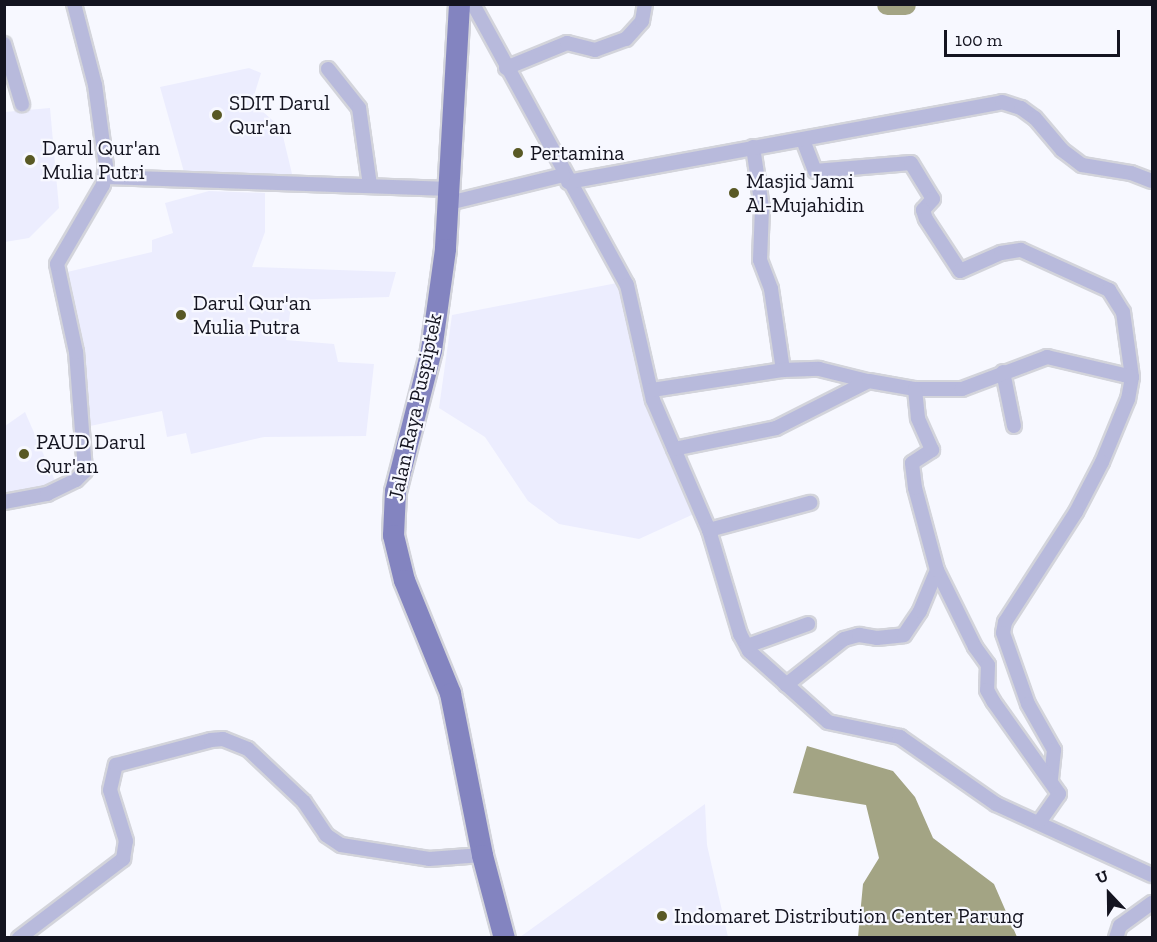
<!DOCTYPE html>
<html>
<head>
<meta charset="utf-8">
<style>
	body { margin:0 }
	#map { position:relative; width:1157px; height:942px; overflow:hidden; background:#f7f8ff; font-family:"Zilla Slab",serif }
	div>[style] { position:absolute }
	.built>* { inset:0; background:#ecedfe }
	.water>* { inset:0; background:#a3a484 }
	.river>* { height:21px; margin:-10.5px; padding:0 10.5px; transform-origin:10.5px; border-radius:10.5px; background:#a3a484 }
	.roads { filter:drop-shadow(2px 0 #d3d4db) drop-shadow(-2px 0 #d3d4db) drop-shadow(0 2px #d3d4db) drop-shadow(0 -2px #d3d4db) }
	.street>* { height:14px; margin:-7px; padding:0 7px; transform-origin:7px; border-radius:7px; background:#b8badc }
	.primary>* { height:21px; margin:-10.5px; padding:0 10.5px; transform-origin:10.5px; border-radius:10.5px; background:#8384c0 }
	.dots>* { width:16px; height:16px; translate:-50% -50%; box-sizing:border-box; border:3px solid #f7f8ff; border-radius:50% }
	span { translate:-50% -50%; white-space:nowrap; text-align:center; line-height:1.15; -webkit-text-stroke:4.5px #f7f8ff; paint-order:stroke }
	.poi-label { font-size:21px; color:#141420 }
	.left { translate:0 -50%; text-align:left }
	.street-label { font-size:21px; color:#141420 }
	.frame { position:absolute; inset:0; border:6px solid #141420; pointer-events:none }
	.north { position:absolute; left:1079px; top:864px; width:60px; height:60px; -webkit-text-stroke:4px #f7f8ff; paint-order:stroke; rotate:338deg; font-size:16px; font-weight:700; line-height:24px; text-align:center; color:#141420 }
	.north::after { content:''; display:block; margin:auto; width:21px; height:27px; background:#141420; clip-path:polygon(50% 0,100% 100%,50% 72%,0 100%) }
	.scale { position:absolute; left:944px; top:30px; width:176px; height:27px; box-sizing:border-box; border:3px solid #141420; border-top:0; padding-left:8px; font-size:18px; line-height:21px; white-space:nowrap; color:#141420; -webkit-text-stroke:4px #f7f8ff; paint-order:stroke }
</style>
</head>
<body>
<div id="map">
	<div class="built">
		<i style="clip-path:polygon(249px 68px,261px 73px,252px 102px,281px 128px,293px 178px,184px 172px,160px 87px)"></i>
		<i style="clip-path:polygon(50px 108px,59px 208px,29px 238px,5px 242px,5px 112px)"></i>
		<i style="clip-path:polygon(209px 191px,265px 193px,265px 232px,252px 267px,396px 272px,389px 297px,292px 300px,286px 340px,334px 344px,338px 362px,374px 364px,366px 436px,264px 437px,191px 454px,186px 433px,167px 437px,162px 411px,90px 426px,76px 331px,63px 273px,152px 252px,152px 240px,173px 233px,165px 203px)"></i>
		<i style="clip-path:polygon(622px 282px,696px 513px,639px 539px,559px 524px,528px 501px,485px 437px,439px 408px,452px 315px)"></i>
		<i style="clip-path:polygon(25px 412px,56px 483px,5px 496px,5px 426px)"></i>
		<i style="clip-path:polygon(705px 804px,707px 845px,728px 937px,520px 937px)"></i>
	</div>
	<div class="water">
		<i style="clip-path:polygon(807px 746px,893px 771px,915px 797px,933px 838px,994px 884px,1017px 937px,858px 937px,863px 884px,879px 858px,866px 805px,793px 793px)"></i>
	</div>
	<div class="river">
		<i style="left:887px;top:4px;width:18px"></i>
	</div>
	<div class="roads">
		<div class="street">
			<i style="left:473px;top:4px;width:320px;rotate:61.3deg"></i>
			<i style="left:627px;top:285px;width:118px;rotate:77.3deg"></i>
			<i style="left:653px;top:400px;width:142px;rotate:66.7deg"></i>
			<i style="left:709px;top:530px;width:109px;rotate:73.4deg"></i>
			<i style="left:740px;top:634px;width:19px;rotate:62deg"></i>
			<i style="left:749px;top:651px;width:106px;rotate:41.9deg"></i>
			<i style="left:828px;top:722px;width:74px;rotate:11.8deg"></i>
			<i style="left:900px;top:737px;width:117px;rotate:34.9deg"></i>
			<i style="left:996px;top:804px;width:171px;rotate:24.5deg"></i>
			<i style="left:4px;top:44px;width:63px;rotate:73.3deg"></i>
			<i style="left:506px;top:68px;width:66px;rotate:-22.3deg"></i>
			<i style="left:567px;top:43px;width:29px;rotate:14deg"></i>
			<i style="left:595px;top:50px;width:33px;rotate:-20deg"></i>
			<i style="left:626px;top:39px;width:24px;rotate:-48deg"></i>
			<i style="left:642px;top:21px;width:17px;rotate:-80deg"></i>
			<i style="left:328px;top:69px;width:50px;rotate:51.5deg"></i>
			<i style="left:359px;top:108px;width:78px;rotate:81.9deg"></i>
			<i style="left:803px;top:140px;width:33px;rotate:69deg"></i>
			<i style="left:815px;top:171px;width:96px;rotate:-4.8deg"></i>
			<i style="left:911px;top:163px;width:42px;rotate:58.6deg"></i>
			<i style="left:933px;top:199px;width:15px;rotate:132deg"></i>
			<i style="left:923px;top:210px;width:9px;rotate:72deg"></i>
			<i style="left:926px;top:219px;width:62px;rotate:56.8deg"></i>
			<i style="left:960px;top:271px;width:45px;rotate:-23.7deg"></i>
			<i style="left:1001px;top:253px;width:20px;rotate:-9deg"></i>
			<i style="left:1021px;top:250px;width:97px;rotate:24.4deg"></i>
			<i style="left:1109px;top:290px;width:26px;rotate:58deg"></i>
			<i style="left:1123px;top:312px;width:66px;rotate:82.1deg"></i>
			<i style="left:1132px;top:377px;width:22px;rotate:100deg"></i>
			<i style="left:1128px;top:399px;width:68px;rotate:112.4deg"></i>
			<i style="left:1102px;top:462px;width:56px;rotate:117.5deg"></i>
			<i style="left:1076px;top:512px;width:131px;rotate:122.8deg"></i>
			<i style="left:1005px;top:622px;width:11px;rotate:100deg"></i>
			<i style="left:1003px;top:633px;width:75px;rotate:70.6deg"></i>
			<i style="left:1028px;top:704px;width:53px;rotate:60.5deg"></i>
			<i style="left:1054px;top:750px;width:29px;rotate:96deg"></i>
			<i style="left:753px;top:147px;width:62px;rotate:81.6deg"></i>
			<i style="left:762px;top:208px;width:52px;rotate:92.2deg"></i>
			<i style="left:760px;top:260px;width:31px;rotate:69deg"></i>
			<i style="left:771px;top:289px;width:82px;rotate:81.6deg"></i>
			<i style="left:106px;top:177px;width:344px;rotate:2deg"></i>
			<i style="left:568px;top:182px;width:441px;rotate:-10.4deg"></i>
			<i style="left:1002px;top:102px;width:20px;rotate:18deg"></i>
			<i style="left:1021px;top:108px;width:17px;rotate:36deg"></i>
			<i style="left:1035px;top:118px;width:42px;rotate:49.8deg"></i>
			<i style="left:1062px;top:150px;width:25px;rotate:37deg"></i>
			<i style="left:1082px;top:165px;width:50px;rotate:9.3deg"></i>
			<i style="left:1131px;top:173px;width:22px;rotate:21deg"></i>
			<i style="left:449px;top:203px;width:118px;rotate:-13.7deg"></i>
			<i style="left:1003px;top:372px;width:55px;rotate:78.5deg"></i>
			<i style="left:652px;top:390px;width:133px;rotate:-8.7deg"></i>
			<i style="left:783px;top:370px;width:36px;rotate:-2deg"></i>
			<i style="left:819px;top:369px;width:50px;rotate:13.8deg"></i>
			<i style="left:674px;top:449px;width:104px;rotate:-11.6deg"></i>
			<i style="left:776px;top:428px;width:104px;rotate:-26.8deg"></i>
			<i style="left:869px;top:381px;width:47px;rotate:9.9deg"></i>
			<i style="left:915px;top:389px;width:47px"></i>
			<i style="left:962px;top:389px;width:91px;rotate:-20.6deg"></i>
			<i style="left:1047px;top:357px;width:87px;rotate:13.2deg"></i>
			<i style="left:4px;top:502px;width:44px;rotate:-10.5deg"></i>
			<i style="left:47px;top:494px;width:32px;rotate:-26deg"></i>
			<i style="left:76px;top:480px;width:13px;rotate:-45deg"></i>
			<i style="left:85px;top:471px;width:119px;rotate:-94.3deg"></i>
			<i style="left:76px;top:352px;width:90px;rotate:-102.2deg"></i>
			<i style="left:57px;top:264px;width:91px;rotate:-59.8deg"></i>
			<i style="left:103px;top:185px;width:19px;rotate:-81deg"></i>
			<i style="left:106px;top:166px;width:82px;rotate:-97.7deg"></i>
			<i style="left:95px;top:85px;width:84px;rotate:-104.5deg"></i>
			<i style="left:709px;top:530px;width:105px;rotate:-15deg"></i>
			<i style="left:937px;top:570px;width:86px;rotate:63.7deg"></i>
			<i style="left:975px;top:647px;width:22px;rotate:54deg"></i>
			<i style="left:988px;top:665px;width:25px;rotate:92deg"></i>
			<i style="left:987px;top:690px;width:13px;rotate:61deg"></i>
			<i style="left:993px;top:701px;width:114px;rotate:54.6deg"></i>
			<i style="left:1059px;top:794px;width:33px;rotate:125deg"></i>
			<i style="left:747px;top:646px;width:65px;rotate:-19.8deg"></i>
			<i style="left:786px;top:685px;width:74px;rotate:-38.4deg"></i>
			<i style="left:844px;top:639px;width:16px;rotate:-15deg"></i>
			<i style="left:859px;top:635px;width:18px;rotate:9deg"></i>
			<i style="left:877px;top:638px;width:27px;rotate:-6deg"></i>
			<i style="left:904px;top:635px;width:29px;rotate:-56deg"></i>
			<i style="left:920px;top:611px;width:44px;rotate:-67.5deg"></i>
			<i style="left:937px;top:570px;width:85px;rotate:-105deg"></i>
			<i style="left:915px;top:488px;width:25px;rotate:-97deg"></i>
			<i style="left:912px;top:463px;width:24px;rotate:-33deg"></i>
			<i style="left:932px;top:450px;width:35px;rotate:-114deg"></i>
			<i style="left:918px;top:418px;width:29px;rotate:-96deg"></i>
			<i style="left:19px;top:938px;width:131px;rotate:-37.2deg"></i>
			<i style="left:123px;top:859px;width:18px;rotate:-81deg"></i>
			<i style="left:126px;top:841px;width:53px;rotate:-107.4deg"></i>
			<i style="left:110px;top:790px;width:26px;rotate:-77deg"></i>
			<i style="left:116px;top:765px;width:98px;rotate:-14.7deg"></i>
			<i style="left:211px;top:740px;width:12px;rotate:-5deg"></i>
			<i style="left:223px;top:739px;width:27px;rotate:22deg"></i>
			<i style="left:248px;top:749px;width:77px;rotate:43.4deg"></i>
			<i style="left:304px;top:802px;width:40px;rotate:56deg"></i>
			<i style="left:326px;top:835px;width:18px;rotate:34deg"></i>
			<i style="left:341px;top:845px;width:89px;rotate:9deg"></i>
			<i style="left:429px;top:859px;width:53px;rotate:-4.3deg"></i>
			<i style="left:1116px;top:938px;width:13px;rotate:-72deg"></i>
			<i style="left:1120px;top:926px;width:39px;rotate:-36deg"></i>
		</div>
		<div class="primary">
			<i style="left:459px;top:4px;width:245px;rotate:93.3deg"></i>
			<i style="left:445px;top:249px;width:102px;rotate:97.9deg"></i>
			<i style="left:431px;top:350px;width:146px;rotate:104.3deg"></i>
			<i style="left:395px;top:491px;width:44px;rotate:92.6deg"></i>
			<i style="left:393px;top:535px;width:46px;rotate:76.3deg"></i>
			<i style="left:404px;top:580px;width:122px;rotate:67.8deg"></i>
			<i style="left:450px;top:693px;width:165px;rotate:78.8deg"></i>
			<i style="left:482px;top:855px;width:86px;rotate:75.2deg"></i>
		</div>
	</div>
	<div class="dots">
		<i style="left:217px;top:115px;background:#595925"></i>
		<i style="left:518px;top:153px;background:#595925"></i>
		<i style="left:30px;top:160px;background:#595925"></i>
		<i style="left:734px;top:193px;background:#595925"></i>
		<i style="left:181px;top:315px;background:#595925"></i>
		<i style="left:24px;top:454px;background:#595925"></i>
		<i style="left:662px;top:916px;background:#595925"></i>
	</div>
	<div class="poi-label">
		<span class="left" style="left:229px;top:115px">SDIT Darul<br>Qur'an</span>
		<span class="left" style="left:42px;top:160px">Darul Qur'an<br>Mulia Putri</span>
		<span class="left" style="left:530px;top:153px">Pertamina</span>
		<span class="left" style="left:746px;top:193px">Masjid Jami<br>Al-Mujahidin</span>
		<span class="left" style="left:193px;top:315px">Darul Qur'an<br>Mulia Putra</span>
		<span class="left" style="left:36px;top:454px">PAUD Darul<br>Qur'an</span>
		<span class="left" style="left:674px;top:916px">Indomaret Distribution Center Parung</span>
	</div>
	<div class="street-label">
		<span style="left:415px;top:407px;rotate:-78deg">Jalan Raya Puspiptek</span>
	</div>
	<div class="frame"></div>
	<div class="north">U</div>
	<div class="scale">100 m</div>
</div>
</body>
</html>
